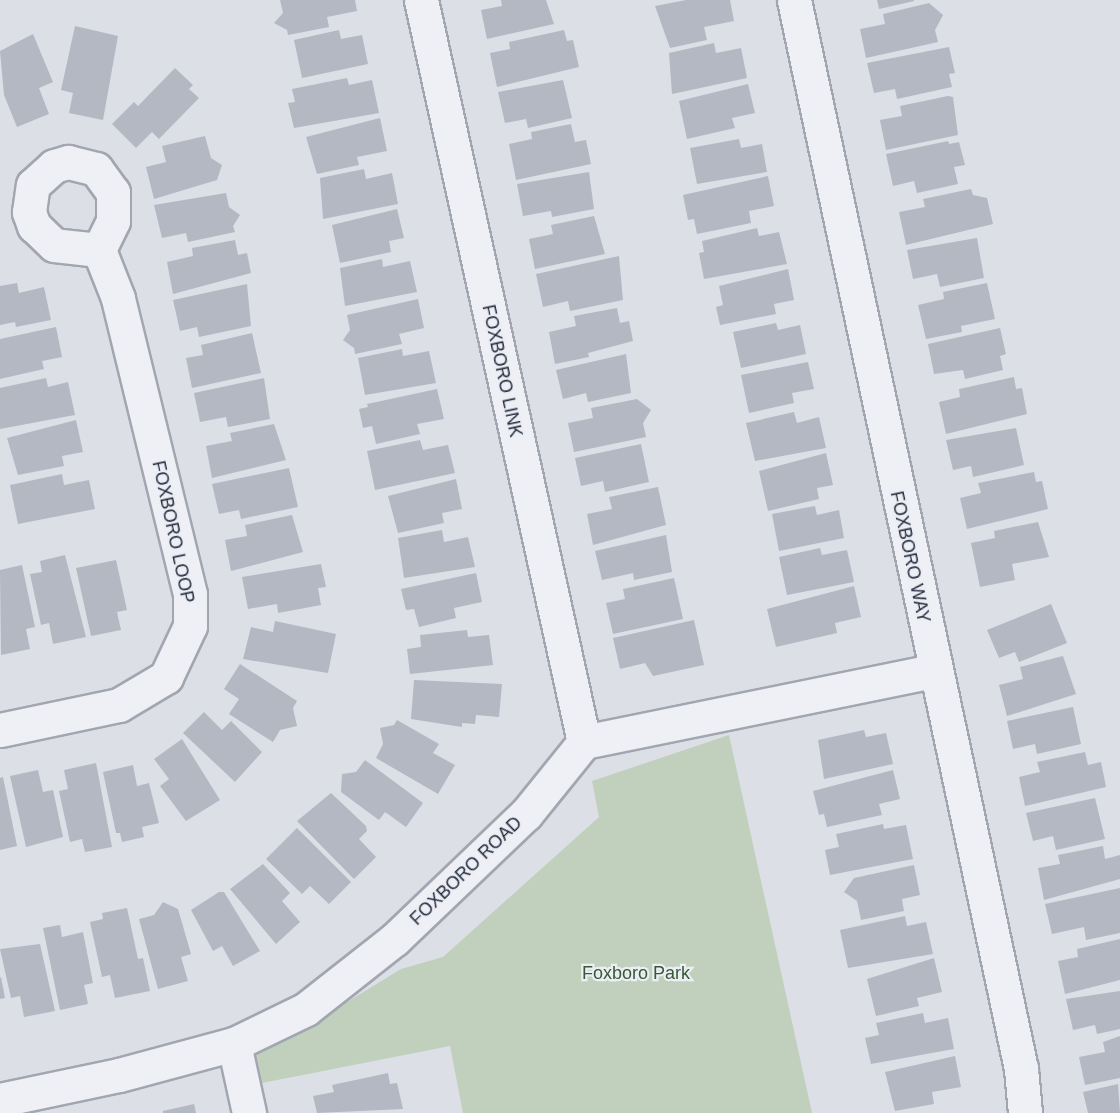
<!DOCTYPE html>
<html>
<head>
<meta charset="utf-8">
<style>
	body { margin:0 }
	#map { position:relative; width:1120px; height:1113px; overflow:hidden; background:#dcdfe6; font-family:Helvetica,sans-serif }
	div>[style] { position:absolute }
	.green>* { inset:0; background:#c0d0bd }
	.building>* { inset:0; background:#b3b8c3 }
	.roads { filter:drop-shadow(2px 0 #a2a6b0) drop-shadow(-2px 0 #a2a6b0) drop-shadow(0 2px #a2a6b0) drop-shadow(0 -2px #a2a6b0) }
	.minor>* { height:33px; margin:-16.5px; padding:0 16.5px; transform-origin:16.5px; border-radius:16.5px; background:#eff0f5 }
	span { translate:-50% -50%; white-space:nowrap; text-align:center; line-height:1.15; -webkit-text-stroke:4.5px #ebeef4; paint-order:stroke }
	.street-label { font-size:18px; color:#262c3d }
	.park-label { font-size:18px; color:#375933 }
</style>
</head>
<body>
<div id="map">
	<div class="green">
		<i style="clip-path:polygon(729px 735px,812px 1113px,463px 1113px,450px 1046px,262px 1083px,255px 1051px,316px 1021px,401px 969px,443px 957px,599px 817px,592px 781px)"></i>
	</div>
	<div class="building">
		<i style="clip-path:polygon(280px 0,355px 0,357px 11px,327px 17px,329px 27px,288px 35px,287px 30px,274px 23px,283px 13px)"></i>
		<i style="clip-path:polygon(501px 0,546px 0,554px 24px,487px 39px,481px 10px,502px 6px)"></i>
		<i style="clip-path:polygon(686px 0,730px 0,734px 21px,704px 27px,707px 40px,670px 48px,655px 6px)"></i>
		<i style="clip-path:polygon(877px 0,914px 0,914px 1px,879px 9px)"></i>
		<i style="clip-path:polygon(929px 3px,943px 15px,935px 30px,938px 42px,866px 58px,860px 29px,885px 24px,883px 14px)"></i>
		<i style="clip-path:polygon(75px 26px,118px 36px,103px 120px,69px 113px,73px 93px,61px 90px)"></i>
		<i style="clip-path:polygon(339px 30px,341px 39px,362px 35px,368px 64px,302px 78px,294px 40px)"></i>
		<i style="clip-path:polygon(564px 30px,567px 41px,573px 40px,579px 67px,497px 87px,490px 53px,510px 49px,509px 42px)"></i>
		<i style="clip-path:polygon(33px 34px,53px 82px,39px 88px,49px 114px,17px 127px,4px 95px,0 51px)"></i>
		<i style="clip-path:polygon(714px 43px,716px 53px,741px 48px,747px 78px,672px 94px,669px 53px)"></i>
		<i style="clip-path:polygon(949px 47px,955px 73px,949px 74px,952px 87px,897px 99px,895px 89px,874px 93px,867px 63px)"></i>
		<i style="clip-path:polygon(175px 68px,193px 85px,189px 89px,199px 98px,159px 139px,152px 132px,136px 148px,112px 124px,134px 102px,138px 106px)"></i>
		<i style="clip-path:polygon(347px 78px,349px 85px,372px 80px,379px 113px,294px 128px,288px 103px,295px 102px,292px 89px)"></i>
		<i style="clip-path:polygon(563px 80px,572px 118px,528px 128px,526px 119px,505px 123px,498px 92px)"></i>
		<i style="clip-path:polygon(748px 84px,755px 113px,732px 118px,735px 128px,687px 139px,679px 101px)"></i>
		<i style="clip-path:polygon(948px 96px,953px 97px,958px 135px,886px 150px,880px 120px,902px 116px,900px 106px)"></i>
		<i style="clip-path:polygon(380px 118px,387px 151px,357px 157px,359px 165px,317px 174px,306px 137px)"></i>
		<i style="clip-path:polygon(571px 124px,575px 142px,586px 140px,591px 164px,516px 180px,509px 144px,532px 139px,531px 132px)"></i>
		<i style="clip-path:polygon(205px 136px,211px 158px,222px 165px,217px 180px,154px 199px,146px 167px,166px 162px,162px 146px)"></i>
		<i style="clip-path:polygon(739px 139px,741px 148px,762px 144px,767px 172px,697px 184px,690px 148px)"></i>
		<i style="clip-path:polygon(948px 141px,949px 144px,959px 142px,965px 165px,954px 167px,958px 184px,917px 193px,914px 181px,893px 186px,886px 154px)"></i>
		<i style="clip-path:polygon(364px 169px,366px 179px,392px 173px,398px 204px,323px 219px,320px 178px)"></i>
		<i style="clip-path:polygon(589px 172px,594px 209px,552px 217px,551px 211px,523px 216px,517px 184px)"></i>
		<i style="clip-path:polygon(768px 176px,774px 206px,749px 211px,751px 223px,697px 234px,694px 219px,688px 220px,683px 195px)"></i>
		<i style="clip-path:polygon(971px 189px,973px 195px,987px 198px,993px 224px,906px 245px,899px 212px,925px 207px,923px 199px)"></i>
		<i style="clip-path:polygon(226px 193px,229px 207px,240px 215px,233px 226px,235px 232px,188px 242px,186px 233px,162px 238px,154px 205px)"></i>
		<i style="clip-path:polygon(397px 209px,404px 238px,389px 241px,391px 252px,340px 263px,332px 225px)"></i>
		<i style="clip-path:polygon(594px 216px,605px 254px,535px 269px,529px 239px,553px 234px,551px 225px)"></i>
		<i style="clip-path:polygon(757px 228px,759px 236px,779px 232px,787px 264px,704px 279px,699px 253px,704px 252px,702px 241px)"></i>
		<i style="clip-path:polygon(977px 238px,984px 278px,940px 287px,937px 274px,913px 279px,907px 250px)"></i>
		<i style="clip-path:polygon(235px 240px,238px 255px,247px 253px,251px 273px,173px 294px,167px 262px,193px 256px,192px 248px)"></i>
		<i style="clip-path:polygon(619px 256px,623px 300px,570px 311px,568px 301px,543px 307px,536px 274px)"></i>
		<i style="clip-path:polygon(382px 259px,383px 267px,410px 261px,417px 292px,345px 306px,340px 268px)"></i>
		<i style="clip-path:polygon(788px 269px,794px 300px,774px 304px,776px 314px,720px 325px,716px 307px,723px 305px,719px 286px)"></i>
		<i style="clip-path:polygon(17px 283px,19px 293px,44px 287px,51px 320px,16px 327px,15px 322px,0 325px,0 286px)"></i>
		<i style="clip-path:polygon(987px 283px,995px 319px,961px 326px,962px 332px,926px 339px,918px 305px,944px 299px,943px 292px)"></i>
		<i style="clip-path:polygon(247px 284px,251px 326px,199px 337px,197px 327px,180px 331px,173px 300px)"></i>
		<i style="clip-path:polygon(418px 299px,424px 328px,399px 334px,402px 344px,355px 354px,354px 348px,343px 340px,350px 330px,347px 315px)"></i>
		<i style="clip-path:polygon(617px 308px,620px 323px,629px 321px,633px 341px,588px 353px,589px 357px,555px 364px,549px 332px,576px 326px,574px 316px)"></i>
		<i style="clip-path:polygon(776px 323px,778px 330px,800px 325px,806px 354px,741px 368px,733px 332px)"></i>
		<i style="clip-path:polygon(56px 327px,62px 357px,42px 361px,44px 369px,0 379px,0 339px)"></i>
		<i style="clip-path:polygon(1000px 328px,1006px 354px,1000px 356px,1003px 370px,965px 379px,963px 370px,934px 374px,928px 344px)"></i>
		<i style="clip-path:polygon(252px 333px,261px 373px,192px 388px,186px 358px,203px 355px,201px 345px)"></i>
		<i style="clip-path:polygon(402px 349px,403px 356px,429px 351px,436px 383px,365px 395px,358px 358px)"></i>
		<i style="clip-path:polygon(626px 354px,631px 393px,588px 402px,586px 393px,563px 399px,556px 370px)"></i>
		<i style="clip-path:polygon(808px 362px,814px 389px,792px 393px,794px 403px,749px 413px,741px 375px)"></i>
		<i style="clip-path:polygon(1014px 377px,1016px 389px,1022px 388px,1027px 414px,946px 434px,939px 402px,960px 397px,959px 389px)"></i>
		<i style="clip-path:polygon(46px 378px,48px 387px,68px 382px,75px 415px,0 429px,0 388px)"></i>
		<i style="clip-path:polygon(264px 378px,270px 419px,228px 427px,226px 417px,200px 422px,194px 393px)"></i>
		<i style="clip-path:polygon(437px 389px,444px 419px,417px 424px,420px 434px,376px 444px,372px 426px,363px 428px,359px 409px,368px 407px,367px 404px)"></i>
		<i style="clip-path:polygon(637px 399px,651px 410px,643px 423px,646px 437px,574px 452px,568px 423px,593px 418px,591px 408px)"></i>
		<i style="clip-path:polygon(794px 412px,797px 423px,819px 417px,826px 448px,755px 461px,746px 423px)"></i>
		<i style="clip-path:polygon(76px 420px,83px 452px,62px 456px,64px 466px,18px 475px,7px 438px)"></i>
		<i style="clip-path:polygon(274px 424px,286px 460px,212px 478px,206px 446px,232px 441px,230px 433px)"></i>
		<i style="clip-path:polygon(1016px 428px,1024px 465px,973px 477px,971px 466px,953px 470px,946px 440px)"></i>
		<i style="clip-path:polygon(420px 440px,423px 450px,448px 445px,455px 473px,375px 490px,367px 451px)"></i>
		<i style="clip-path:polygon(641px 444px,649px 482px,605px 492px,603px 481px,581px 486px,575px 458px)"></i>
		<i style="clip-path:polygon(826px 453px,833px 485px,817px 488px,819px 499px,768px 511px,759px 471px)"></i>
		<i style="clip-path:polygon(289px 468px,298px 507px,241px 519px,239px 510px,219px 514px,212px 484px)"></i>
		<i style="clip-path:polygon(1034px 472px,1036px 482px,1042px 481px,1048px 509px,967px 529px,960px 498px,981px 493px,978px 483px)"></i>
		<i style="clip-path:polygon(62px 474px,64px 485px,89px 480px,95px 509px,18px 524px,10px 485px)"></i>
		<i style="clip-path:polygon(456px 479px,462px 509px,442px 513px,444px 523px,398px 533px,388px 496px)"></i>
		<i style="clip-path:polygon(658px 487px,666px 525px,593px 545px,587px 514px,612px 509px,609px 497px)"></i>
		<i style="clip-path:polygon(815px 506px,817px 515px,839px 510px,844px 538px,779px 551px,772px 514px)"></i>
		<i style="clip-path:polygon(292px 515px,303px 552px,231px 571px,225px 540px,247px 536px,245px 525px)"></i>
		<i style="clip-path:polygon(1038px 522px,1049px 557px,1012px 564px,1015px 580px,980px 587px,971px 543px,995px 538px,994px 531px)"></i>
		<i style="clip-path:polygon(442px 530px,444px 542px,468px 537px,475px 567px,404px 578px,398px 538px)"></i>
		<i style="clip-path:polygon(666px 535px,672px 572px,634px 580px,633px 573px,602px 580px,595px 551px)"></i>
		<i style="clip-path:polygon(820px 548px,822px 555px,847px 550px,854px 582px,787px 595px,779px 557px)"></i>
		<i style="clip-path:polygon(65px 555px,86px 637px,53px 644px,49px 623px,41px 625px,30px 574px,42px 572px,40px 561px)"></i>
		<i style="clip-path:polygon(116px 560px,127px 610px,117px 612px,121px 630px,91px 636px,76px 568px)"></i>
		<i style="clip-path:polygon(321px 564px,326px 587px,318px 588px,321px 605px,278px 613px,277px 604px,248px 609px,242px 577px)"></i>
		<i style="clip-path:polygon(22px 565px,35px 627px,26px 629px,30px 649px,1px 655px,0 570px)"></i>
		<i style="clip-path:polygon(476px 573px,482px 602px,454px 608px,456px 618px,419px 627px,414px 609px,406px 610px,401px 589px)"></i>
		<i style="clip-path:polygon(674px 578px,683px 619px,613px 634px,606px 603px,625px 599px,623px 589px)"></i>
		<i style="clip-path:polygon(854px 586px,861px 617px,835px 623px,837px 633px,776px 647px,767px 609px)"></i>
		<i style="clip-path:polygon(1051px 604px,1067px 643px,1019px 662px,1015px 652px,999px 658px,987px 630px)"></i>
		<i style="clip-path:polygon(694px 620px,704px 665px,653px 676px,645px 663px,620px 669px,613px 638px)"></i>
		<i style="clip-path:polygon(275px 621px,336px 634px,328px 673px,243px 659px,251px 627px,273px 632px)"></i>
		<i style="clip-path:polygon(467px 630px,468px 637px,489px 635px,493px 665px,410px 674px,407px 649px,421px 647px,420px 635px)"></i>
		<i style="clip-path:polygon(1063px 656px,1076px 694px,1007px 716px,999px 685px,1023px 679px,1020px 667px)"></i>
		<i style="clip-path:polygon(240px 664px,297px 701px,293px 708px,297px 726px,280px 730px,273px 742px,229px 714px,239px 699px,224px 689px)"></i>
		<i style="clip-path:polygon(414px 680px,502px 684px,499px 717px,476px 715px,475px 724px,462px 723px,462px 727px,411px 719px)"></i>
		<i style="clip-path:polygon(1073px 707px,1081px 744px,1037px 754px,1035px 744px,1013px 749px,1007px 721px)"></i>
		<i style="clip-path:polygon(204px 712px,222px 730px,231px 721px,262px 752px,235px 782px,183px 733px)"></i>
		<i style="clip-path:polygon(397px 720px,439px 744px,433px 753px,455px 765px,438px 794px,376px 758px,383px 744px,380px 728px,394px 725px)"></i>
		<i style="clip-path:polygon(864px 730px,866px 737px,886px 733px,893px 764px,824px 779px,818px 740px)"></i>
		<i style="clip-path:polygon(182px 739px,220px 800px,186px 821px,160px 786px,169px 779px,154px 759px)"></i>
		<i style="clip-path:polygon(1085px 752px,1088px 765px,1101px 762px,1106px 787px,1025px 806px,1019px 777px,1040px 772px,1037px 762px)"></i>
		<i style="clip-path:polygon(365px 760px,423px 803px,406px 827px,385px 812px,379px 820px,341px 792px,342px 774px,356px 772px)"></i>
		<i style="clip-path:polygon(96px 763px,112px 847px,85px 852px,82px 839px,70px 842px,59px 791px,68px 789px,64px 770px)"></i>
		<i style="clip-path:polygon(133px 765px,137px 786px,149px 783px,159px 823px,142px 827px,144px 837px,122px 842px,120px 833px,116px 833px,103px 772px)"></i>
		<i style="clip-path:polygon(38px 770px,43px 792px,53px 790px,63px 837px,26px 847px,10px 776px)"></i>
		<i style="clip-path:polygon(893px 770px,900px 799px,879px 804px,882px 815px,827px 827px,824px 814px,819px 815px,813px 791px)"></i>
		<i style="clip-path:polygon(3px 777px,17px 846px,0 850px,0 778px)"></i>
		<i style="clip-path:polygon(331px 793px,366px 826px,367px 831px,359px 839px,376px 857px,354px 879px,297px 821px)"></i>
		<i style="clip-path:polygon(1095px 798px,1105px 839px,1056px 850px,1053px 836px,1033px 841px,1026px 813px)"></i>
		<i style="clip-path:polygon(883px 824px,884px 829px,906px 825px,913px 859px,830px 875px,825px 850px,839px 847px,836px 834px)"></i>
		<i style="clip-path:polygon(297px 828px,351px 882px,329px 904px,310px 886px,302px 894px,266px 859px)"></i>
		<i style="clip-path:polygon(1103px 846px,1105px 859px,1120px 855px,1120px 879px,1044px 900px,1038px 868px,1060px 864px,1058px 855px)"></i>
		<i style="clip-path:polygon(263px 864px,290px 893px,282px 901px,300px 922px,276px 944px,230px 889px)"></i>
		<i style="clip-path:polygon(914px 865px,920px 895px,902px 899px,904px 911px,861px 920px,857px 901px,844px 892px,854px 878px)"></i>
		<i style="clip-path:polygon(1120px 888px,1120px 933px,1086px 940px,1084px 927px,1052px 934px,1045px 904px)"></i>
		<i style="clip-path:polygon(219px 892px,224px 892px,260px 951px,233px 966px,222px 946px,213px 951px,191px 910px)"></i>
		<i style="clip-path:polygon(163px 902px,178px 909px,191px 954px,181px 957px,188px 981px,158px 989px,139px 919px,154px 915px)"></i>
		<i style="clip-path:polygon(127px 908px,138px 959px,143px 958px,150px 991px,115px 998px,110px 975px,102px 977px,90px 922px,103px 919px,102px 913px)"></i>
		<i style="clip-path:polygon(905px 916px,907px 926px,926px 922px,933px 954px,848px 968px,840px 930px)"></i>
		<i style="clip-path:polygon(60px 925px,62px 937px,83px 932px,93px 983px,84px 985px,88px 1004px,60px 1010px,43px 928px)"></i>
		<i style="clip-path:polygon(1120px 939px,1120px 980px,1065px 994px,1058px 961px,1078px 957px,1077px 949px)"></i>
		<i style="clip-path:polygon(40px 944px,55px 1011px,24px 1017px,20px 996px,11px 998px,0 949px)"></i>
		<i style="clip-path:polygon(934px 958px,942px 992px,917px 998px,919px 1006px,876px 1016px,867px 979px)"></i>
		<i style="clip-path:polygon(1px 977px,5px 998px,0 999px,0 978px)"></i>
		<i style="clip-path:polygon(1120px 991px,1120px 1029px,1097px 1034px,1095px 1025px,1073px 1030px,1066px 999px)"></i>
		<i style="clip-path:polygon(923px 1013px,925px 1023px,948px 1018px,954px 1049px,871px 1064px,865px 1038px,879px 1035px,876px 1023px)"></i>
		<i style="clip-path:polygon(1120px 1036px,1120px 1078px,1085px 1085px,1079px 1057px,1105px 1052px,1103px 1042px)"></i>
		<i style="clip-path:polygon(955px 1056px,961px 1087px,932px 1092px,934px 1104px,895px 1111px,885px 1072px)"></i>
		<i style="clip-path:polygon(388px 1073px,390px 1084px,397px 1083px,403px 1109px,317px 1113px,313px 1096px,334px 1092px,332px 1085px)"></i>
		<i style="clip-path:polygon(1118px 1084px,1120px 1113px,1088px 1113px,1083px 1092px)"></i>
		<i style="clip-path:polygon(194px 1104px,196px 1113px,163px 1113px,163px 1111px)"></i>
	</div>
	<div class="roads">
		<div class="minor">
			<i style="left:421px;top:0;width:760px;rotate:77.61deg"></i>
			<i style="left:794px;top:0;width:1093px;rotate:78.01deg"></i>
			<i style="left:1021px;top:1069px;width:44px;rotate:84.8deg"></i>
			<i style="left:68px;top:162px;width:29px;rotate:14deg"></i>
			<i style="left:96px;top:169px;width:29px;rotate:54deg"></i>
			<i style="left:113px;top:192px;width:29px;rotate:90deg"></i>
			<i style="left:113px;top:221px;width:32px;rotate:116deg"></i>
			<i style="left:99px;top:250px;width:45px;rotate:-173.7deg"></i>
			<i style="left:54px;top:245px;width:28px;rotate:-136deg"></i>
			<i style="left:34px;top:226px;width:15px;rotate:-110deg"></i>
			<i style="left:29px;top:212px;width:27px;rotate:-82deg"></i>
			<i style="left:33px;top:185px;width:28px;rotate:-42deg"></i>
			<i style="left:54px;top:166px;width:15px;rotate:-16deg"></i>
			<i style="left:0;top:730px;width:122px;rotate:-11.9deg"></i>
			<i style="left:119px;top:705px;width:55px;rotate:-30.8deg"></i>
			<i style="left:166px;top:677px;width:56px;rotate:-64.8deg"></i>
			<i style="left:190px;top:626px;width:32px;rotate:-90deg"></i>
			<i style="left:190px;top:594px;width:305px;rotate:-103.7deg"></i>
			<i style="left:118px;top:298px;width:52px;rotate:-111.6deg"></i>
			<i style="left:234px;top:1044px;width:71px;rotate:77.7deg"></i>
			<i style="left:0;top:1100px;width:122px;rotate:-11.9deg"></i>
			<i style="left:119px;top:1075px;width:119px;rotate:-15.1deg"></i>
			<i style="left:234px;top:1044px;width:80px;rotate:-25.9deg"></i>
			<i style="left:306px;top:1009px;width:113px;rotate:-38.2deg"></i>
			<i style="left:395px;top:939px;width:181px;rotate:-43.7deg"></i>
			<i style="left:526px;top:814px;width:92px;rotate:-51.1deg"></i>
			<i style="left:584px;top:742px;width:357px;rotate:-11.5deg"></i>
		</div>
	</div>
	<div class="street-label">
		<span style="left:502px;top:371px;rotate:78deg">FOXBORO LINK</span>
		<span style="left:173px;top:532px;rotate:78deg">FOXBORO LOOP</span>
		<span style="left:910px;top:557px;rotate:78deg">FOXBORO WAY</span>
		<span style="left:466px;top:871px;rotate:-44deg">FOXBORO ROAD</span>
	</div>
	<div class="park-label">
		<span style="left:636px;top:973px">Foxboro Park</span>
	</div>
</div>
</body>
</html>
